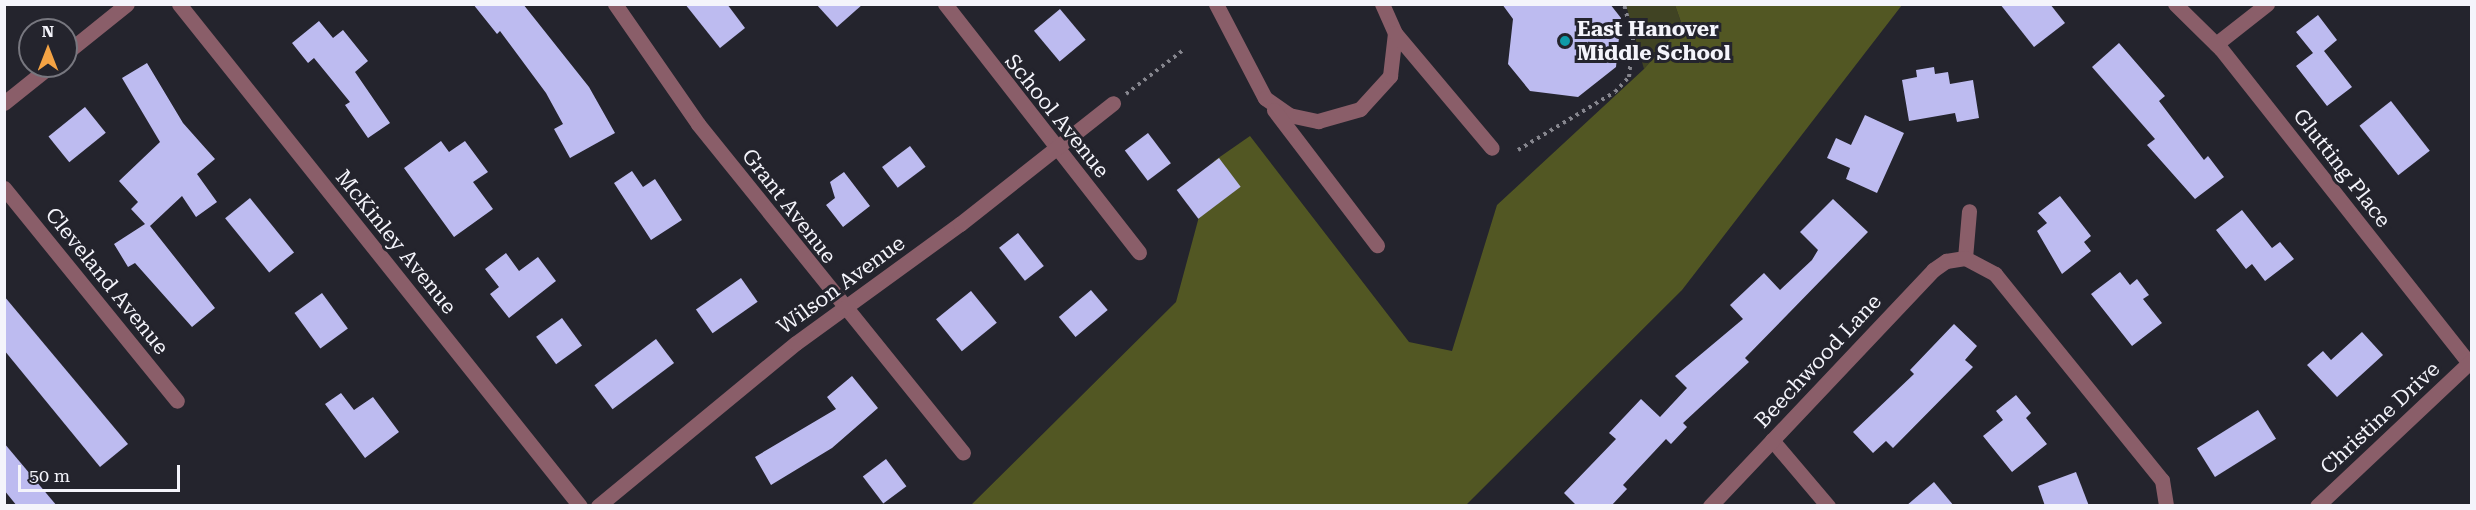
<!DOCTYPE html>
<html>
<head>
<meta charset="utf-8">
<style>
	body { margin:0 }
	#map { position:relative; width:2476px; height:510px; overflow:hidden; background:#24242d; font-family:"Roboto Serif",serif }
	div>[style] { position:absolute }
	.green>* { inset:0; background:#404323 }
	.forest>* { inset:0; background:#525723 }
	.building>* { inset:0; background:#bdbbf0; transform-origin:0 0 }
	.path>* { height:4px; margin-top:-2px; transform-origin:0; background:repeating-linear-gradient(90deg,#86868e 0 3px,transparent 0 7.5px) }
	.minor>* { height:15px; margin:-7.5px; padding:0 7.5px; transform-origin:7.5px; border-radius:7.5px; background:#8a5e69 }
	.dots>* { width:16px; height:16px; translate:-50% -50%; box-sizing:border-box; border:3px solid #24242d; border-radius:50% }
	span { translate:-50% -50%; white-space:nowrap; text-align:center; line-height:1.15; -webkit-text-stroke:6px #24242d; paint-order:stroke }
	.poi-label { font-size:21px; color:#f4f4fb; font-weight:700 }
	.left { translate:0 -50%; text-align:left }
	.street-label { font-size:21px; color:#f4f4fb }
	.frame { position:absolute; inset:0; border:6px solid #f4f4fb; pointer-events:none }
	.north { position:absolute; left:18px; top:18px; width:60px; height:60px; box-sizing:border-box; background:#24242d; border:2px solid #77777f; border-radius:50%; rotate:0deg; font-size:16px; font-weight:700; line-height:24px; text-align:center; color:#f4f4fb }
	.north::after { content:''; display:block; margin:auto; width:21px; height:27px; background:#f4a344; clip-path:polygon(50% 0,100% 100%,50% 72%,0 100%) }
	.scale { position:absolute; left:18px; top:465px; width:162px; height:27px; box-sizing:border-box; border:3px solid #f4f4fb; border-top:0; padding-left:8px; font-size:18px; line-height:21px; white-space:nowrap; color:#f4f4fb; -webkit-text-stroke:4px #24242d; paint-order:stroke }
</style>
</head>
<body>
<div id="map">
	<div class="green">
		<i style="clip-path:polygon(1626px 5px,1675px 5px,1682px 25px,1644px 69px)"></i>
	</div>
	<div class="forest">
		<i style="clip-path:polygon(1675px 5px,1902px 5px,1682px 290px,1466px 505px,970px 506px,1176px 302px,1214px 161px,1250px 136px,1409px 342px,1452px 351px,1497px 205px,1644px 69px,1682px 25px)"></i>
	</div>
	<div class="building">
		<i style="clip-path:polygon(473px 4px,523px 4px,589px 87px,615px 133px,570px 158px,554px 129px,563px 124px,546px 93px,500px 31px,497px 34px)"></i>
		<i style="clip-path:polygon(685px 4px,727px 4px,745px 28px,720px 48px)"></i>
		<i style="clip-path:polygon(816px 4px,863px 4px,837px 27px)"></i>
		<i style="clip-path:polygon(1502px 4px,1610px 4px,1621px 18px,1616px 67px,1578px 97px,1530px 91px,1508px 64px,1513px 19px)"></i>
		<i style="clip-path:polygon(2000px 4px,2050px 4px,2065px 23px,2034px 47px)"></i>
		<i style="left:1060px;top:9px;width:40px;height:34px;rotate:50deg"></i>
		<i style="clip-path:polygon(2318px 15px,2337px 40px,2324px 51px,2352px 87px,2327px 106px,2296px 66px,2313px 53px,2296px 32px)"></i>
		<i style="clip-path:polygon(319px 21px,333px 38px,343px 30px,368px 61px,355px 72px,390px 123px,368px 138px,345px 105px,350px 102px,314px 58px,308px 63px,292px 43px)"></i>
		<i style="clip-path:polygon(2119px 43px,2165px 96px,2159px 101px,2204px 160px,2208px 156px,2224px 177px,2195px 199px,2147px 145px,2155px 139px,2092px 67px)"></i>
		<i style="clip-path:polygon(147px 63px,183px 123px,215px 159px,197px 174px,217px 202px,196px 217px,182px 196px,150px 226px,215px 308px,192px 327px,135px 263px,128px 267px,114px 244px,145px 224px,131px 209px,138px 202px,119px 181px,160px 142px,122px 78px)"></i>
		<i style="clip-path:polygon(1934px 67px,1935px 74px,1948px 72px,1950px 84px,1973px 80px,1979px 118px,1957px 122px,1955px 113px,1909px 121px,1902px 80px,1917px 77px,1916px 70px)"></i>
		<i style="left:2391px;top:101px;width:63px;height:40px;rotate:52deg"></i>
		<i style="left:85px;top:107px;width:33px;height:47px;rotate:51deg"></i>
		<i style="clip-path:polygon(1865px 115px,1904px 133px,1877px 193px,1846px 179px,1850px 168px,1827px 158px,1836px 138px,1851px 145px)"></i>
		<i style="left:1148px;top:133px;width:38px;height:29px;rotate:53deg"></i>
		<i style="clip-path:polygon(441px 141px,449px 152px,465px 141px,488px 172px,473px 182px,493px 209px,454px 237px,404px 168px)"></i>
		<i style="left:910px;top:146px;width:26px;height:35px;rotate:53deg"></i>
		<i style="left:1219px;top:158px;width:36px;height:53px;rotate:53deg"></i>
		<i style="clip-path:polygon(632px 171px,643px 187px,655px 179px,682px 220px,651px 240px,614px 183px)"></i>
		<i style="clip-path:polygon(844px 172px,870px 206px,843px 227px,826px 205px,835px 198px,830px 182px)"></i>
		<i style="clip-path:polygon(2060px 196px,2091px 236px,2084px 242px,2091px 251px,2062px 274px,2037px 231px,2047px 223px,2038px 213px)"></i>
		<i style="left:250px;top:198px;width:70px;height:32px;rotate:51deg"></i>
		<i style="clip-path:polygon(1833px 199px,1868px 232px,1745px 358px,1749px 362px,1683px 423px,1687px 427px,1671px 444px,1666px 439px,1623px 485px,1627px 489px,1611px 506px,1577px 506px,1564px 493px,1616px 439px,1609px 433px,1641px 399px,1660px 417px,1687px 388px,1675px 376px,1743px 319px,1730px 305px,1764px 273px,1780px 290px,1812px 260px,1818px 250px,1800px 232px)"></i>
		<i style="clip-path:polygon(2242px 210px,2272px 248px,2280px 242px,2294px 259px,2265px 281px,2252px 264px,2246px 269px,2216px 230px)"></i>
		<i style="left:1018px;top:233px;width:42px;height:24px;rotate:52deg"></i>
		<i style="clip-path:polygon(506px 253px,519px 271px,538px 257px,556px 281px,509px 318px,490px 294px,499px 287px,485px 269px)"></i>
		<i style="clip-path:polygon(2120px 272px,2130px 285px,2137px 279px,2149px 295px,2143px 299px,2162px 323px,2132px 346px,2091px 294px)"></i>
		<i style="left:741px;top:278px;width:29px;height:55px;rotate:55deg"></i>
		<i style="left:1091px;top:290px;width:26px;height:42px;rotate:50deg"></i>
		<i style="left:971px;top:291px;width:41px;height:45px;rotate:51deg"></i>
		<i style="left:322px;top:293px;width:44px;height:34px;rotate:54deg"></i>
		<i style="clip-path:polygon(4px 296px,128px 444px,100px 467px,4px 350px)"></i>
		<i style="left:562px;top:318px;width:34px;height:32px;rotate:54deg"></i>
		<i style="clip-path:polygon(1954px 324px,1977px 346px,1965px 360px,1973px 367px,1893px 448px,1886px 441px,1873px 453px,1853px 432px,1914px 374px,1910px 370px)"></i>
		<i style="clip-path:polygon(2362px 332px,2383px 355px,2337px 397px,2307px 365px,2323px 351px,2331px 360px)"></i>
		<i style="left:656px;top:339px;width:30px;height:77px;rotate:53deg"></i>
		<i style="clip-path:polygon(852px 376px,878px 408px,832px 448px,771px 485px,755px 457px,836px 409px,827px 397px)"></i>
		<i style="clip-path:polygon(341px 393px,354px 410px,373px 397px,399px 432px,365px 458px,325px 404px)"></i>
		<i style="clip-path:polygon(2016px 395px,2031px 413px,2026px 418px,2047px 444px,2012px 472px,1983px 436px,2003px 420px,1996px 411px)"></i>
		<i style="left:2258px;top:410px;width:34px;height:72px;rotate:58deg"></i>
		<i style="clip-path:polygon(4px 443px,57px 506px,17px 506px,4px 490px)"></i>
		<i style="left:886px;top:459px;width:34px;height:29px;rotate:53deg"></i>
		<i style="clip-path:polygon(2076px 472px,2089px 506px,2045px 506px,2038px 486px)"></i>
		<i style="clip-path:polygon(1934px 482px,1954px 506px,1906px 506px)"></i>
	</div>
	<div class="path">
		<i style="left:1126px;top:94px;width:71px;rotate:-37.5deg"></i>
		<i style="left:1518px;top:150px;width:113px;rotate:-30.9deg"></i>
		<i style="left:1615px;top:92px;width:21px;rotate:-47deg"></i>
		<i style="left:1629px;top:77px;width:39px;rotate:-84deg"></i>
		<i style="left:1633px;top:38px;width:35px;rotate:-105deg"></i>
	</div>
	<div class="minor">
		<i style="left:179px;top:4px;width:642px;rotate:51.38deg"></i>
		<i style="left:615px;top:4px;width:146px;rotate:55.3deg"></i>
		<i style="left:698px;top:124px;width:422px;rotate:51.1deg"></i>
		<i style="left:945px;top:4px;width:315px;rotate:52deg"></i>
		<i style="left:1216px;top:4px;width:106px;rotate:62.5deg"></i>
		<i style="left:1265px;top:98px;width:29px;rotate:35deg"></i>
		<i style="left:1289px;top:115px;width:30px;rotate:12deg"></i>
		<i style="left:1318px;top:121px;width:44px;rotate:-15.9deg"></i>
		<i style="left:1360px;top:109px;width:45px;rotate:-47.7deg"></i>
		<i style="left:1390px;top:76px;width:43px;rotate:-83.4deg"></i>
		<i style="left:1395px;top:33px;width:32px;rotate:-114deg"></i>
		<i style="left:2175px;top:4px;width:64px;rotate:44.4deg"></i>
		<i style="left:2221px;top:49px;width:400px;rotate:51.7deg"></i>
		<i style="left:1395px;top:33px;width:150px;rotate:49.9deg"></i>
		<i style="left:2216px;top:44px;width:65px;rotate:-38.1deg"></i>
		<i style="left:66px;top:53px;width:78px;rotate:-38.8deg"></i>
		<i style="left:4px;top:103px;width:59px;rotate:-38.8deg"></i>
		<i style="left:1274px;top:110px;width:170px;rotate:52.7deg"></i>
		<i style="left:4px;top:188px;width:274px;rotate:50.9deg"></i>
		<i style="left:1965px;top:258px;width:47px;rotate:-85.1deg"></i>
		<i style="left:1772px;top:440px;width:87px;rotate:49.7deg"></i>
		<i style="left:598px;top:506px;width:256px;rotate:-39.5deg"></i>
		<i style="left:796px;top:343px;width:203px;rotate:-36deg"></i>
		<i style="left:960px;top:224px;width:195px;rotate:-38.3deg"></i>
		<i style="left:1710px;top:506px;width:325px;rotate:-46.6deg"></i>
		<i style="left:1933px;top:270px;width:16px;rotate:-35deg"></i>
		<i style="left:1946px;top:261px;width:19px;rotate:-9deg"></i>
		<i style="left:1965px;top:258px;width:34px;rotate:28deg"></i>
		<i style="left:1995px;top:274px;width:265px;rotate:51deg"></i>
		<i style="left:2162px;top:480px;width:26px;rotate:81deg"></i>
		<i style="left:2317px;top:506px;width:213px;rotate:-43.3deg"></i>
	</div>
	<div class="dots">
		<i style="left:1565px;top:41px;background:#0f9aa8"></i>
	</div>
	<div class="poi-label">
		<span class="left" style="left:1577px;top:41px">East Hanover<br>Middle School</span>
	</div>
	<div class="street-label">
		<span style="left:1057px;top:116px;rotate:51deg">School Avenue</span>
		<span style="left:2342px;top:168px;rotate:52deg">Glutting Place</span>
		<span style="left:789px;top:206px;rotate:52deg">Grant Avenue</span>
		<span style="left:396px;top:242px;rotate:51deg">McKinley Avenue</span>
		<span style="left:107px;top:281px;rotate:51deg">Cleveland Avenue</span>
		<span style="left:841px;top:285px;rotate:-36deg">Wilson Avenue</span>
		<span style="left:1818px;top:361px;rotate:-47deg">Beechwood Lane</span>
		<span style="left:2380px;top:418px;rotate:-43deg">Christine Drive</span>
	</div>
	<div class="frame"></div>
	<div class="north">N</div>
	<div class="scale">50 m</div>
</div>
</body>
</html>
